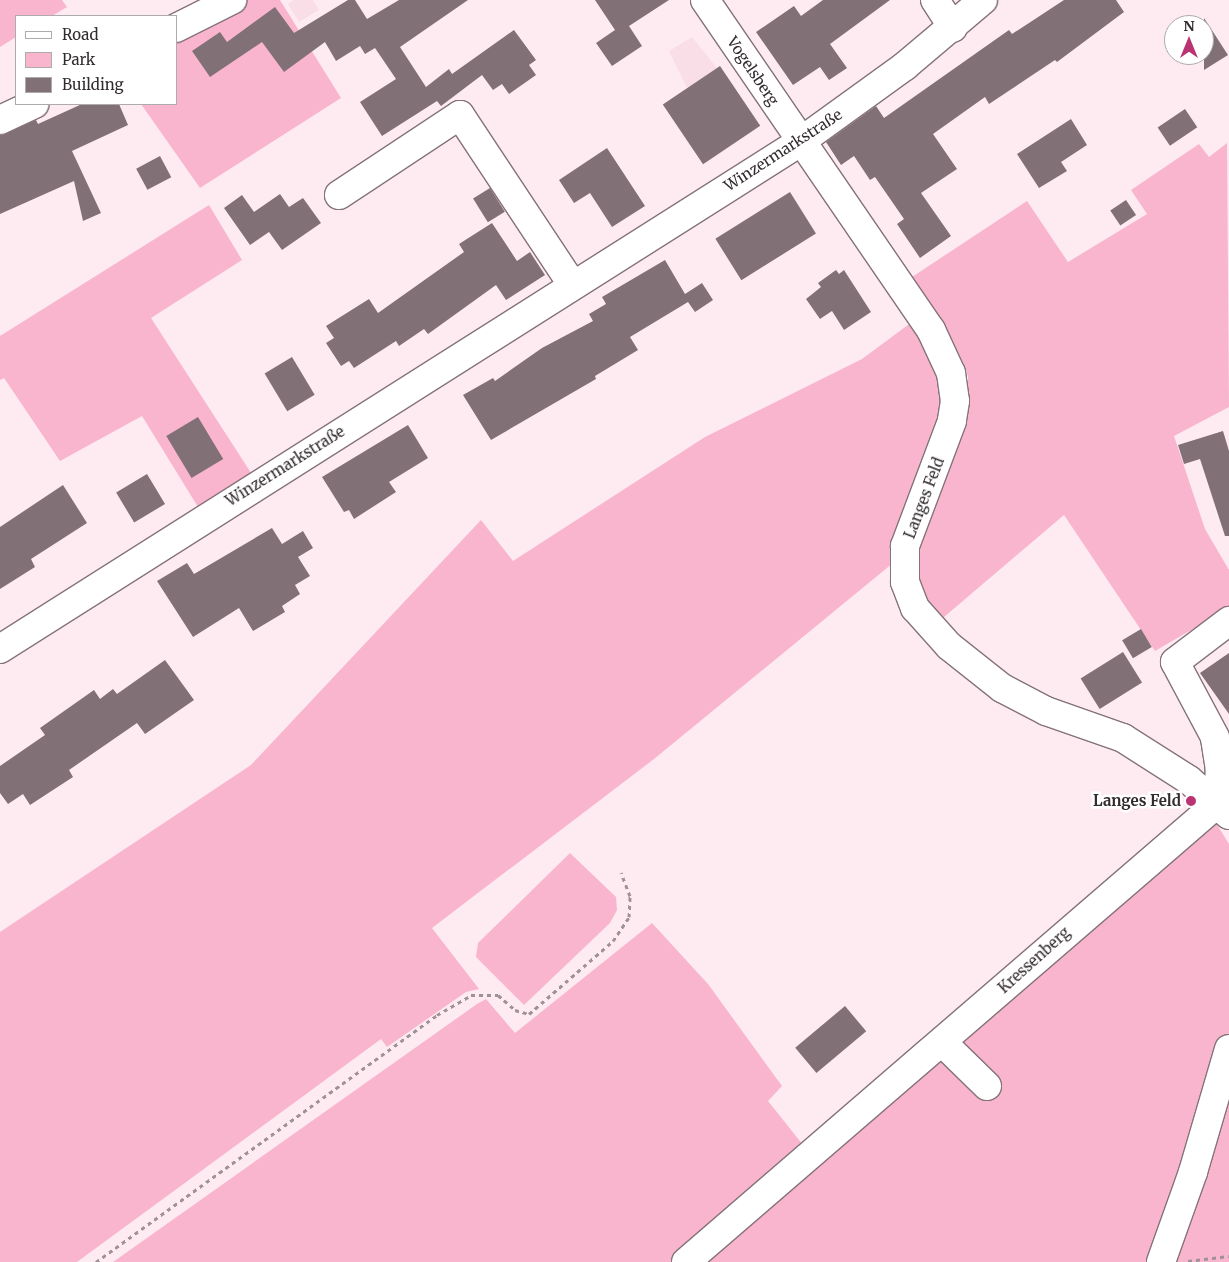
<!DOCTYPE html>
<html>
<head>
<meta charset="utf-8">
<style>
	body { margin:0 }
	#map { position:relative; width:1229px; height:1262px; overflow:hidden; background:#feebf1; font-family:Merriweather,serif }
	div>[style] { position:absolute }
	.built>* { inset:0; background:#fadee7 }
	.green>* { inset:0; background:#f9b5cd }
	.building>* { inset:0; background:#817076; transform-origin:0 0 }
	.path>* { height:3px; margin-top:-1.5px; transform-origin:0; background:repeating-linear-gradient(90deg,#9f9296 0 4px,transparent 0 8px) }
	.roads { filter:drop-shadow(1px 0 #847378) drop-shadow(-1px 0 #847378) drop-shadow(0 1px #847378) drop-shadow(0 -1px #847378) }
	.minor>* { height:28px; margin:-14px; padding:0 14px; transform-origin:14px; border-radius:14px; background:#fff }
	.dots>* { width:14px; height:14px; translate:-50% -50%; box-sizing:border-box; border:2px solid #fff; border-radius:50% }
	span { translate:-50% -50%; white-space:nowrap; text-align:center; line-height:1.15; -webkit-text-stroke:5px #fff; paint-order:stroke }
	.street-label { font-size:15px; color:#332c2e }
	.poi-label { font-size:15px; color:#332c2e; font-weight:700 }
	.right { translate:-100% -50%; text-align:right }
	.legend { position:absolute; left:15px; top:15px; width:162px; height:90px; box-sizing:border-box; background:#fff; border:1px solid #adabab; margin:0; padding:6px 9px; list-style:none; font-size:15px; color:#332c2e }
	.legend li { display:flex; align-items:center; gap:10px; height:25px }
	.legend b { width:25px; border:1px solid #adabab }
	.north { position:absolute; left:1164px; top:15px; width:50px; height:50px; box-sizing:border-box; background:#fff; border:1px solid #adabab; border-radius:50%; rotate:0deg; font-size:14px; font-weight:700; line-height:20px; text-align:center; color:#332c2e }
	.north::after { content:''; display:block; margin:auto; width:18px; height:22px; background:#ba3373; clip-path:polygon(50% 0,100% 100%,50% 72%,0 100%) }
</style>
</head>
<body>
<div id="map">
	<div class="built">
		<i style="clip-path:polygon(294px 0,313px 0,319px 10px,299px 22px,288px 4px)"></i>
		<i style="clip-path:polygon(692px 37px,717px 68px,687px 88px,669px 51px)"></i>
	</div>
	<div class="green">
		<i style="clip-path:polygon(0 0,62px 0,67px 7px,52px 16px,16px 16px,16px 37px,0 47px)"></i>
		<i style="clip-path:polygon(246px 0,280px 0,341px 98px,200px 188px,141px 104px,176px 104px,176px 37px)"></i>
		<i style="clip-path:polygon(1227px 143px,1229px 407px,1174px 436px,1205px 529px,1229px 570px,1229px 608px,1155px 651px,1064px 515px,937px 623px,918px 591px,918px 531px,968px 401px,968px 376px,956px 348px,909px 279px,1027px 201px,1068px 262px,1147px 214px,1131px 190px,1199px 144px,1209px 157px)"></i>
		<i style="clip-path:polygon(209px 205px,242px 260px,151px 318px,253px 476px,198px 507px,142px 416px,60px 461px,4px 378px,0 380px,0 336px)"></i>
		<i style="clip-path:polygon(912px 322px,932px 352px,944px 398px,941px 424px,893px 563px,654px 759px,432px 928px,479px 989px,466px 992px,387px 1047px,381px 1039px,77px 1262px,0 1262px,0 932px,251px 765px,481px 520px,513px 561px,705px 437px,862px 359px)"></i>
		<i style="clip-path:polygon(1213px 818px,1229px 844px,1229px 1262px,695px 1262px,992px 1011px,999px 1018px,993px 1011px)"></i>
		<i style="clip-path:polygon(570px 853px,616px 897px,617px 910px,610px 923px,524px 1005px,476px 957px,478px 943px)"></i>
		<i style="clip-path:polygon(652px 923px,708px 984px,782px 1086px,768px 1101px,807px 1150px,677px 1262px,113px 1262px,477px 1004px,486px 999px,515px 1033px)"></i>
	</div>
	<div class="building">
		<i style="clip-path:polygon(348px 0,355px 0,367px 19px,399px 0,468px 0,400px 47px,426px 87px,449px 69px,452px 74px,514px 30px,536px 60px,529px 65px,536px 75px,509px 94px,502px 84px,493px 90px,482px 75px,441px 106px,437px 101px,382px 136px,360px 102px,396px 79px,375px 48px,365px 54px,360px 46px,336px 61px,325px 42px,284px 72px,262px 42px,210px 77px,192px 51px,220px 32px,227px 42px,275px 7px,294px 33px)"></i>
		<i style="clip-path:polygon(595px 0,669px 0,629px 26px,642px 46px,612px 66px,596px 43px,615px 30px)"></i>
		<i style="clip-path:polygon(823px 0,890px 0,830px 44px,847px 68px,829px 80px,820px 67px,793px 85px,756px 32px,794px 6px,801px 16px)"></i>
		<i style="clip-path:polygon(1064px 0,1116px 0,1124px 12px,1057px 62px,1055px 60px,989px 104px,985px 97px,933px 134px,957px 169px,921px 193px,951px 236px,920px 258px,897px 224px,904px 219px,875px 177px,870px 180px,854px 156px,841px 165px,826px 142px,876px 106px,884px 118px,1009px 30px,1012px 34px)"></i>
		<i style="clip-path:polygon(1204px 18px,1228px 55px,1204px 70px)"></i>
		<i style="left:720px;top:66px;width:72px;height:69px;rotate:56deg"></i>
		<i style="clip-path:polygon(82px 104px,119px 104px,128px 125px,72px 151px,101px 213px,83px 221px,74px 181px,0 214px,0 135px,36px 120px,38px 124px)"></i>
		<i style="left:1185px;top:109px;width:22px;height:33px;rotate:56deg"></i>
		<i style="clip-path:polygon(1071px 119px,1087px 145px,1061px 162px,1067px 171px,1039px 188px,1017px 154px)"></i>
		<i style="clip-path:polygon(607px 148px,645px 206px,612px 227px,590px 193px,574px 203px,559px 180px)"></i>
		<i style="left:160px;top:156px;width:24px;height:27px;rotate:62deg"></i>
		<i style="left:490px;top:188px;width:28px;height:20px;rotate:58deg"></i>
		<i style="left:790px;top:192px;width:49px;height:88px;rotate:58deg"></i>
		<i style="clip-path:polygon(280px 194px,289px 207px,303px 198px,321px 223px,282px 250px,269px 232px,250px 245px,224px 208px,242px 195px,254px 212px)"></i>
		<i style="left:1126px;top:200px;width:18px;height:19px;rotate:56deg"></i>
		<i style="clip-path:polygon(492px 223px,517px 261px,530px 252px,545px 275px,506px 300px,496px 285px,428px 334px,424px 329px,399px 346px,396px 341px,354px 368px,349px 361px,341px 366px,326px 343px,334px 338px,326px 326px,369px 299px,378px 313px,464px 252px,459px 244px)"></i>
		<i style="clip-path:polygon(665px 260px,685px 294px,702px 283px,713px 300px,695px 312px,688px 302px,630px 337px,638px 350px,595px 376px,596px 379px,491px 440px,463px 395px,493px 378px,495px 381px,542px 348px,593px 321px,589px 314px,606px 304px,602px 297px)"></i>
		<i style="clip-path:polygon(836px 270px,839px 274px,844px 270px,871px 312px,844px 330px,832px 311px,820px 319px,806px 299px,821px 287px,818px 283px)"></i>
		<i style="left:292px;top:357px;width:44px;height:32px;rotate:59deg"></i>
		<i style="left:198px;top:417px;width:49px;height:37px;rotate:59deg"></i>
		<i style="clip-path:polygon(408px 425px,428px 458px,389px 482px,396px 492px,354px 519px,349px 510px,344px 512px,322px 477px)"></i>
		<i style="clip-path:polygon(1223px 431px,1229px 451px,1229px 536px,1225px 536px,1200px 459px,1184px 464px,1178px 445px)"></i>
		<i style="left:147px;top:474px;width:35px;height:36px;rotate:59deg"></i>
		<i style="clip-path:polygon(63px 485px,87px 523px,31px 559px,35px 567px,0 589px,0 527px)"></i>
		<i style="clip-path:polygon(272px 528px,282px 544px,303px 531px,313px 548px,298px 557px,310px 576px,295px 585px,300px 594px,282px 606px,285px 612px,253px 631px,239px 608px,193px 637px,157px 581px,187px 563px,194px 574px)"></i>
		<i style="left:1141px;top:629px;width:21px;height:22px;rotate:59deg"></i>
		<i style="left:1123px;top:652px;width:36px;height:50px;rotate:58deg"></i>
		<i style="clip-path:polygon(1229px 653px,1229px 714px,1200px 673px)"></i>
		<i style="clip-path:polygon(165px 660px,194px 700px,145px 734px,137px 723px,69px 770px,73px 777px,30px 805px,23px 794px,8px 804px,0 793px,0 766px,45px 735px,40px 728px,94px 690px,100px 699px,113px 689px,117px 694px)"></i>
		<i style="left:845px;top:1006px;width:33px;height:65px;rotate:50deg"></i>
	</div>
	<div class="path">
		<i style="left:1188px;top:1261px;width:41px;rotate:-7deg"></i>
		<i style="left:96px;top:1262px;width:421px;rotate:-35.9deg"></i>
		<i style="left:437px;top:1015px;width:39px;rotate:-30deg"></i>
		<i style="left:471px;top:995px;width:27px"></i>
		<i style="left:498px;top:995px;width:23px;rotate:41deg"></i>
		<i style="left:515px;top:1010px;width:15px;rotate:16deg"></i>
		<i style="left:529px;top:1014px;width:111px;rotate:-41deg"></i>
		<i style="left:613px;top:941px;width:29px;rotate:-56deg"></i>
		<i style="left:629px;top:917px;width:21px;rotate:-87deg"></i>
		<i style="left:630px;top:896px;width:25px;rotate:-111deg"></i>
	</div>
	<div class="roads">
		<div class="minor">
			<i style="left:705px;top:0;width:400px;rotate:55.6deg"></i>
			<i style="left:931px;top:330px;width:47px;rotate:65.1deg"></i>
			<i style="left:951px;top:373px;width:28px;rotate:82deg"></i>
			<i style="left:955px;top:401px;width:20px;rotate:99deg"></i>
			<i style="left:952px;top:421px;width:134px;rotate:110.6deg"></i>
			<i style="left:905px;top:546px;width:36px;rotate:90deg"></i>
			<i style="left:905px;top:582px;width:28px;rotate:69deg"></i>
			<i style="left:915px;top:608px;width:51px;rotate:48.2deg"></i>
			<i style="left:949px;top:646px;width:68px;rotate:38.4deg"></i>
			<i style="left:1002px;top:688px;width:50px;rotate:27.6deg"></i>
			<i style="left:1046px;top:711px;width:82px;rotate:19.3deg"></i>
			<i style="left:1123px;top:738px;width:78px;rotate:32.5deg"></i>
			<i style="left:1189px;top:780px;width:53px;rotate:41.2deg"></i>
			<i style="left:935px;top:0;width:33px;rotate:57deg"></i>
			<i style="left:176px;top:28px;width:63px;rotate:-26.6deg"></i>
			<i style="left:0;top:120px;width:38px;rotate:-25deg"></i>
			<i style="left:339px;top:195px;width:145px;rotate:-33.5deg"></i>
			<i style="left:460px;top:115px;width:203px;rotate:56.5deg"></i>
			<i style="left:0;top:649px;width:947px;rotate:-32.36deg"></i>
			<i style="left:800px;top:142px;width:130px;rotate:-35.9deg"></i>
			<i style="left:905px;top:66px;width:102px;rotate:-40.2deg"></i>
			<i style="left:942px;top:1042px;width:63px;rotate:44.4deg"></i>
			<i style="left:686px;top:1262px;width:703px;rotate:-40.79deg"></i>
			<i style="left:1218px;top:803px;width:33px;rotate:-87deg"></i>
			<i style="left:1220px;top:770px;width:33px;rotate:-99deg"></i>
			<i style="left:1215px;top:737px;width:85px;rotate:-118.1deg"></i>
			<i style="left:1175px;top:662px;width:68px;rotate:-37.2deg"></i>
			<i style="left:1161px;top:1262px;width:96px;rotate:-70.4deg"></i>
			<i style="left:1193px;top:1172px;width:128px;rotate:-73.7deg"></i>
		</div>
	</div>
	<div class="dots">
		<i style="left:1191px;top:801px;background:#ba3373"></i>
	</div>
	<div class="street-label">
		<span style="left:753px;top:71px;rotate:56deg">Vogelsberg</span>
		<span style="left:783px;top:150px;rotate:-33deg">Winzermarkstraße</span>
		<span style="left:285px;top:466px;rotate:-32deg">Winzermarkstraße</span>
		<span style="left:924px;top:498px;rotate:-69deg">Langes Feld</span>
		<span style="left:1034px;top:960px;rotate:-42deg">Kressenberg</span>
	</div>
	<div class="poi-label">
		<span class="right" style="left:1181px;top:801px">Langes Feld</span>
	</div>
	<ul class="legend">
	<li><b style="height:6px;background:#fff"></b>Road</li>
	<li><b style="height:14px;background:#f9b5cd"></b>Park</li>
	<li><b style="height:14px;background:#817076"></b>Building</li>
	</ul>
	<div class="north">N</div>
</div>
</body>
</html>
